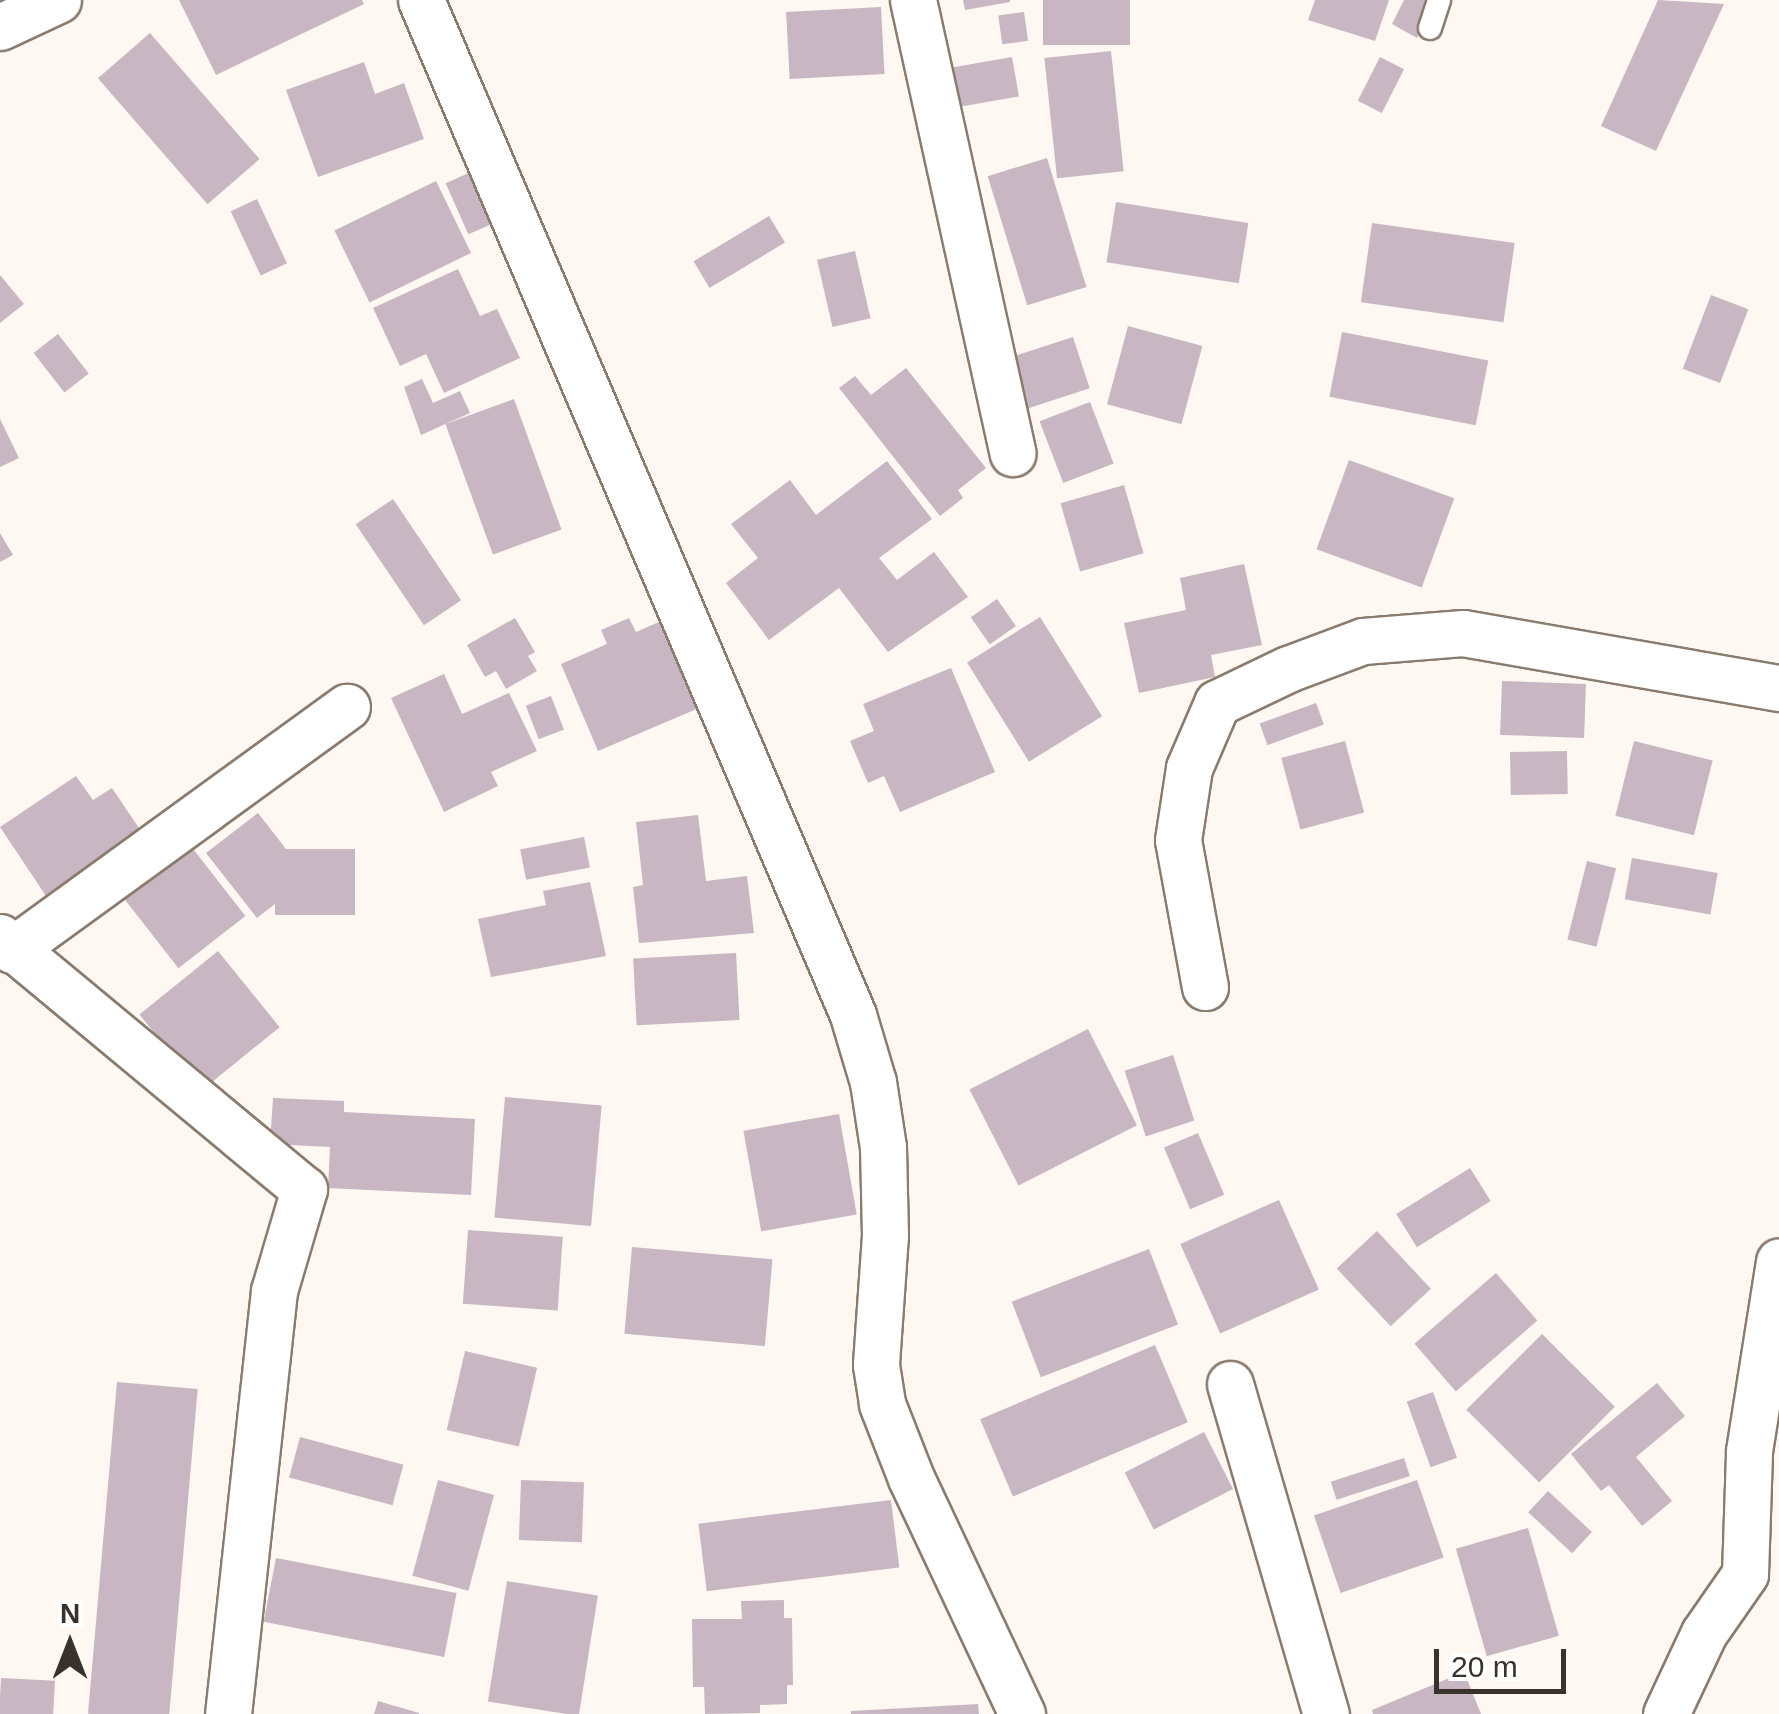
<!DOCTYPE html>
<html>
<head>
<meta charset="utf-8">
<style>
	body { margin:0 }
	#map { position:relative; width:1779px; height:1714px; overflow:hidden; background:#fef7f2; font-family:Arial,sans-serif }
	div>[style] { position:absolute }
	.building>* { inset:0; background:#c8b7c3; transform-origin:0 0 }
	.roads { filter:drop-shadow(2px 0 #8a7b6f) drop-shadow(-2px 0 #8a7b6f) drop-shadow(0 2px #8a7b6f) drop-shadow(0 -2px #8a7b6f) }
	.service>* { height:22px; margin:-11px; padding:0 11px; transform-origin:11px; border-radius:11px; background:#fff }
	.minor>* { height:45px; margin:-22.5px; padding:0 22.5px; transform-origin:22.5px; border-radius:22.5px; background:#fff }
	span { translate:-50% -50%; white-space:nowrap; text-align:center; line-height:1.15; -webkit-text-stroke:10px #fff; paint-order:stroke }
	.north { position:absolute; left:20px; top:1594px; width:100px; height:100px; -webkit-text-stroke:8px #fff; paint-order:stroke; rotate:0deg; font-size:28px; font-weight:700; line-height:40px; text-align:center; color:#38312c }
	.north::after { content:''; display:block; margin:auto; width:35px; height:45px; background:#38312c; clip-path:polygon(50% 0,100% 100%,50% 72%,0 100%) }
	.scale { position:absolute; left:1434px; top:1649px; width:132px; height:45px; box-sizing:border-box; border:5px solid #38312c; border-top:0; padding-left:12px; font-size:30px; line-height:35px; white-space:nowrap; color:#38312c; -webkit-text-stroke:8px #fff; paint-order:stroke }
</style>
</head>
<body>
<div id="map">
	<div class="building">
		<i style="clip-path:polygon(179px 0,362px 0,364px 4px,216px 75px)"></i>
		<i style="clip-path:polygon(963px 0,1010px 0,1010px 2px,965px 10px)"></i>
		<i style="left:1043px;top:0;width:87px;height:45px"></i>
		<i style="clip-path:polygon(1315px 0,1389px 0,1375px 41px,1308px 20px)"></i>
		<i style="clip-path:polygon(1404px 0,1436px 0,1417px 38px,1392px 24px)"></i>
		<i style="clip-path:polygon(1658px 0,1724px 4px,1656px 151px,1601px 126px)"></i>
		<i style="left:881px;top:7px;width:67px;height:95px;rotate:87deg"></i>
		<i style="left:1024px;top:12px;width:29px;height:26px;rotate:82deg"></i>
		<i style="left:150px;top:33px;width:167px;height:69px;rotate:49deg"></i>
		<i style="left:1111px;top:51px;width:121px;height:67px;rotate:84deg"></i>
		<i style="left:1012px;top:57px;width:40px;height:74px;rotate:80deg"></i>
		<i style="left:1380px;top:57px;width:27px;height:49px;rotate:27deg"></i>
		<i style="clip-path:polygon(364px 62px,375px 94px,404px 83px,424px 139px,318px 177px,286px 90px)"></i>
		<i style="left:1047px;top:158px;width:135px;height:62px;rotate:73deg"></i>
		<i style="left:473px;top:171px;width:56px;height:30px;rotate:66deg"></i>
		<i style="left:436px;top:181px;width:80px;height:113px;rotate:64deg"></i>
		<i style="left:257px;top:199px;width:71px;height:29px;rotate:65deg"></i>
		<i style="left:1116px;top:202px;width:134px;height:61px;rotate:9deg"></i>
		<i style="left:769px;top:216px;width:31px;height:88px;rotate:59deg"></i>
		<i style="left:1372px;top:223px;width:144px;height:80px;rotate:8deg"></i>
		<i style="left:855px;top:251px;width:69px;height:39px;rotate:77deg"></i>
		<i style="clip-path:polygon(458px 269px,480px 316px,497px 309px,520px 358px,444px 393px,426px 354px,400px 366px,373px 308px)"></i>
		<i style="clip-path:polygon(0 275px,24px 304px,0 323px)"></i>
		<i style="left:1711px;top:295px;width:40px;height:79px;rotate:21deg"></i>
		<i style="left:1128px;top:326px;width:77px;height:81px;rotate:15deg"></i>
		<i style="left:1342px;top:332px;width:149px;height:66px;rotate:11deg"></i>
		<i style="left:58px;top:334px;width:50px;height:31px;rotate:52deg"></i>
		<i style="left:1073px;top:337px;width:54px;height:71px;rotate:72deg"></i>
		<i style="clip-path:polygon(906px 368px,986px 468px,958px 490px,963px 498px,940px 516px,839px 388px,855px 376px,871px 395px)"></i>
		<i style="clip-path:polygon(422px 379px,433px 403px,460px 391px,470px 413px,421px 435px,404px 387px)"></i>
		<i style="left:514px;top:399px;width:139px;height:73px;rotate:70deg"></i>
		<i style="left:1090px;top:402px;width:66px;height:54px;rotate:69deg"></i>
		<i style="clip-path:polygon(0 419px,19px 458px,0 467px)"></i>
		<i style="left:1349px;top:460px;width:112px;height:95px;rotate:20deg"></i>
		<i style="clip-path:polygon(887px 461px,932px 519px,879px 558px,897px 580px,934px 552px,968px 597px,888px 652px,839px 588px,769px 640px,726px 583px,758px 558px,731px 524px,790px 480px,816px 515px)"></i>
		<i style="left:1124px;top:485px;width:71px;height:66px;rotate:74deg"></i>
		<i style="left:393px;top:499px;width:122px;height:45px;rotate:56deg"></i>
		<i style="clip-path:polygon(0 533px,13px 555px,0 562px)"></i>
		<i style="clip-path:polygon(1244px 564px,1262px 645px,1211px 655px,1215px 677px,1139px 693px,1124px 623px,1186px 610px,1180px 578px)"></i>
		<i style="left:997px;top:599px;width:33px;height:32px;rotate:55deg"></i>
		<i style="left:1040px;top:617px;width:117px;height:86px;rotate:58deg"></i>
		<i style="clip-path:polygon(515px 618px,535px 652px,528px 656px,537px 671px,506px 689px,496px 671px,485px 677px,467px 645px)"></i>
		<i style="clip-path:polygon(629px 618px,636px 632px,668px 618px,706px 705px,598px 751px,561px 664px,607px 644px,601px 630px)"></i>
		<i style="clip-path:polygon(951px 668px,995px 772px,900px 812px,884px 776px,868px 783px,850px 741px,874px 731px,863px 704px)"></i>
		<i style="clip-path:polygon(444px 674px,462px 714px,509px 693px,537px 751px,491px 772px,498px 786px,444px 812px,391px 698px)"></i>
		<i style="left:1502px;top:681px;width:84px;height:54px;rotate:2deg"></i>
		<i style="left:551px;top:696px;width:36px;height:27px;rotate:69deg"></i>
		<i style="left:1316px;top:703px;width:23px;height:60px;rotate:70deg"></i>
		<i style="left:1345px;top:741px;width:74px;height:66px;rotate:75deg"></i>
		<i style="left:1634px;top:741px;width:81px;height:77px;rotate:14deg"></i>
		<i style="left:1567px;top:751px;width:43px;height:57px;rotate:89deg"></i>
		<i style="clip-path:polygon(76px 776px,93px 800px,112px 788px,147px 840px,48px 899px,0 827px)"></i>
		<i style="clip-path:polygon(258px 813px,286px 849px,355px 849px,355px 915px,275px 915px,275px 904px,257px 918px,206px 853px)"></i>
		<i style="clip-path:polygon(698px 815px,706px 881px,747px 876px,754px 933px,639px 943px,633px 887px,643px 885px,636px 822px)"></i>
		<i style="left:584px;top:837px;width:31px;height:65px;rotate:79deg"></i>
		<i style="left:190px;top:845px;width:90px;height:85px;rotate:52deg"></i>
		<i style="left:1632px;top:858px;width:87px;height:42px;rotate:10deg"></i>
		<i style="left:1587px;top:861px;width:30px;height:81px;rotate:14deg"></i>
		<i style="clip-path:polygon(590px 882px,606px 956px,491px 977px,478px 919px,546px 905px,543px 891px)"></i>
		<i style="left:218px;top:951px;width:98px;height:101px;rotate:51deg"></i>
		<i style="left:736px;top:953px;width:67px;height:103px;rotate:87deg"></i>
		<i style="left:1088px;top:1029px;width:108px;height:133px;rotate:63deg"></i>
		<i style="left:1173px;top:1055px;width:69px;height:51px;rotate:72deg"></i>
		<i style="left:505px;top:1097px;width:97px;height:121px;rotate:5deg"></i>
		<i style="clip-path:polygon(273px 1098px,344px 1101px,344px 1112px,475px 1119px,471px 1195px,328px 1188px,330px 1147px,270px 1144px)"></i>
		<i style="left:839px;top:1114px;width:102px;height:97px;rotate:80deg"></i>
		<i style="left:1198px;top:1133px;width:67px;height:37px;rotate:67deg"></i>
		<i style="left:1470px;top:1168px;width:39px;height:87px;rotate:58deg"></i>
		<i style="left:1279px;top:1200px;width:98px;height:108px;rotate:66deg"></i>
		<i style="left:468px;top:1230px;width:95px;height:74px;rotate:4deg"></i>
		<i style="left:1377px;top:1231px;width:79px;height:55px;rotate:47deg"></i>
		<i style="left:632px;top:1247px;width:141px;height:87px;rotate:5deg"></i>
		<i style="left:1149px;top:1249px;width:81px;height:147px;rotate:69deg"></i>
		<i style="left:1496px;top:1273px;width:63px;height:108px;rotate:49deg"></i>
		<i style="left:1542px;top:1334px;width:103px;height:107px;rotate:45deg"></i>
		<i style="left:1155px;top:1345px;width:84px;height:190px;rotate:67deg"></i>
		<i style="left:465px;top:1351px;width:74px;height:81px;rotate:13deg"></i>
		<i style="left:117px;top:1382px;width:81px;height:333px;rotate:5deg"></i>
		<i style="clip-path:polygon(1657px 1383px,1685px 1416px,1636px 1457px,1672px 1501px,1642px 1526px,1609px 1485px,1601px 1491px,1571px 1454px)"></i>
		<i style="left:1433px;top:1392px;width:70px;height:28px;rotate:70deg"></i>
		<i style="left:1204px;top:1432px;width:64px;height:89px;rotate:63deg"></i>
		<i style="left:300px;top:1437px;width:107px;height:42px;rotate:15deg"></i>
		<i style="left:1404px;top:1458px;width:19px;height:77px;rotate:72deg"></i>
		<i style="left:438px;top:1480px;width:58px;height:99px;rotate:15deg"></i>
		<i style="left:521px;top:1480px;width:63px;height:60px;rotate:2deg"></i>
		<i style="left:1417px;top:1480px;width:82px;height:109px;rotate:71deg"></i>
		<i style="left:1548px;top:1491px;width:60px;height:29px;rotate:43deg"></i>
		<i style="left:891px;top:1500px;width:68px;height:194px;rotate:83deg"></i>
		<i style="left:1528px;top:1528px;width:112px;height:75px;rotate:74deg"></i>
		<i style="left:276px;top:1558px;width:184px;height:65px;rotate:11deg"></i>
		<i style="left:507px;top:1581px;width:92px;height:122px;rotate:9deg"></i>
		<i style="clip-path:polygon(784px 1600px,784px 1618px,792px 1618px,793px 1685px,787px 1685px,787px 1704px,760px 1705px,760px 1713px,705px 1714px,704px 1687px,693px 1687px,692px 1619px,742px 1619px,741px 1601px)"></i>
		<i style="clip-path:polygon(1464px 1672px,1481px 1714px,1373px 1714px,1372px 1710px)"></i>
		<i style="left:1px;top:1678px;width:54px;height:36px;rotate:3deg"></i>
		<i style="clip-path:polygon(378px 1701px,419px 1713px,419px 1714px,374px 1714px)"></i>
		<i style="clip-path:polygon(978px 1704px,979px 1714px,851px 1714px,851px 1711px)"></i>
	</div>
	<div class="roads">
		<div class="service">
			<i style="left:1430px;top:28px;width:29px;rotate:-72deg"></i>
		</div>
		<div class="minor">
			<i style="left:421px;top:0;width:1103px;rotate:66.94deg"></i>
			<i style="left:853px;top:1015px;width:70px;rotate:73.4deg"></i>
			<i style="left:873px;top:1082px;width:66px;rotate:81.3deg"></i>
			<i style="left:883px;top:1147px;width:88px;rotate:88.7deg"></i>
			<i style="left:885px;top:1235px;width:130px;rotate:94deg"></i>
			<i style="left:876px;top:1365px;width:39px;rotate:81deg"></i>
			<i style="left:882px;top:1404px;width:79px;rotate:68.6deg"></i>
			<i style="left:911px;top:1478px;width:261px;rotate:64.8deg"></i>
			<i style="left:913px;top:0;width:464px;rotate:77.6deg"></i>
			<i style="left:0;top:27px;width:64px;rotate:-25deg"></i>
			<i style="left:0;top:937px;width:395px;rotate:39.7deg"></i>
			<i style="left:304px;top:1189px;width:106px;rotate:106.4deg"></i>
			<i style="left:274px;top:1291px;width:425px;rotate:96.2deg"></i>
			<i style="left:12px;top:950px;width:414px;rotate:-36deg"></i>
			<i style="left:1205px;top:987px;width:149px;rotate:-100.4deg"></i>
			<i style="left:1178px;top:840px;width:73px;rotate:-81.3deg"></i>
			<i style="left:1189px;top:768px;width:71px;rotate:-66.7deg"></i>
			<i style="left:1217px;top:703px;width:79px;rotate:-25.6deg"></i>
			<i style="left:1288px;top:669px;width:80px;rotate:-20.5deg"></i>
			<i style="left:1363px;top:641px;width:100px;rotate:-4.6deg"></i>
			<i style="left:1463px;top:633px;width:321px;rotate:9.9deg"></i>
			<i style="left:1230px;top:1384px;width:344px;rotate:73.8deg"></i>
			<i style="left:1666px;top:1714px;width:89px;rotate:-64.9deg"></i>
			<i style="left:1704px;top:1633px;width:72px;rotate:-55.2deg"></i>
			<i style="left:1745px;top:1574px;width:123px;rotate:-88.1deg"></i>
			<i style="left:1749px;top:1451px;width:192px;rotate:-81deg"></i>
		</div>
	</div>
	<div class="north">N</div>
	<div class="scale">20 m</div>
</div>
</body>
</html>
